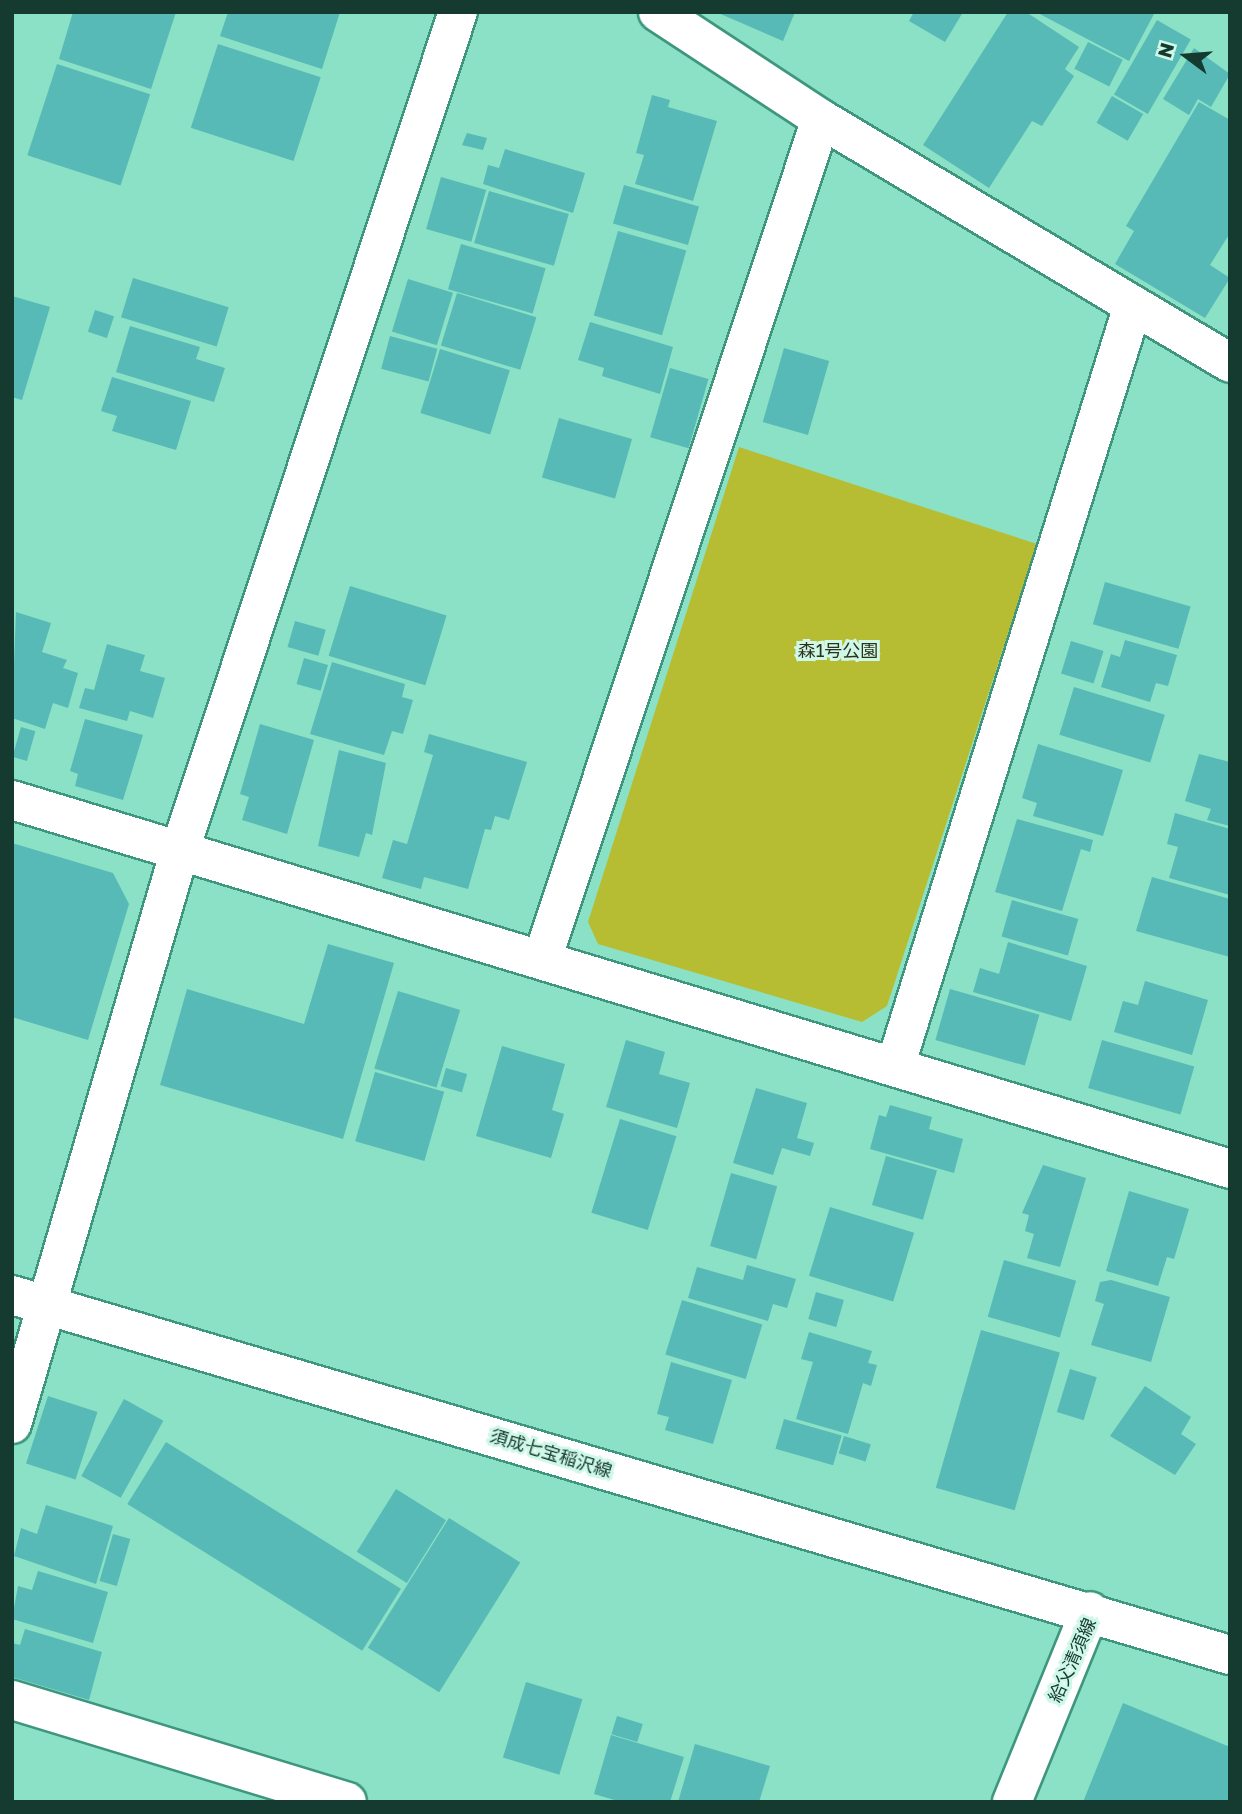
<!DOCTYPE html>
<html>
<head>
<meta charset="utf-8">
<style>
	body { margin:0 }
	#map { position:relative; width:1242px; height:1814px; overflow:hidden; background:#8ae1c5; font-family:"Golos Text","Noto Sans JP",sans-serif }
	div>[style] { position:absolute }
	.green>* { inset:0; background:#b7bd32 }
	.building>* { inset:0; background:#57bab6; transform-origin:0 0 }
	.roads { filter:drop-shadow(2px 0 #3e967e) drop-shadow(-2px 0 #3e967e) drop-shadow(0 2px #3e967e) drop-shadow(0 -2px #3e967e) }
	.minor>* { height:38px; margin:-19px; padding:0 19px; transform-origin:19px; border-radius:19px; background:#fff }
	.major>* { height:38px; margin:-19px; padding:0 19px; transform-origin:19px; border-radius:19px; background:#fff }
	span { translate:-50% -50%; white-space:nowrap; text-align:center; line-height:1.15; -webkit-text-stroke:6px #cff8e9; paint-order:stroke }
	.park-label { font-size:18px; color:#2e3019 }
	.street-label { font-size:18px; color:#153a30 }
	.frame { position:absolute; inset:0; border:14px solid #153a30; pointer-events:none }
	.north { position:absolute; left:1151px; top:21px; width:70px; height:70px; -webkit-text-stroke:5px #cff8e9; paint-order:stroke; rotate:286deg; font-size:19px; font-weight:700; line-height:28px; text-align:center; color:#153a30 }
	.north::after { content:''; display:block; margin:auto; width:24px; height:32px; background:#153a30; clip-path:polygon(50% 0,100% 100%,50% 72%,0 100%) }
</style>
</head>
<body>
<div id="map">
	<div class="green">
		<i style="clip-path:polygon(739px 447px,1037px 544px,887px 1006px,862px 1022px,598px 944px,588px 922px)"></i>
	</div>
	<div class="building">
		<i style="clip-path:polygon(73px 12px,176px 12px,151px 89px,59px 59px)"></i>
		<i style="clip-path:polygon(228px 12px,340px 12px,322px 69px,220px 36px)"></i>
		<i style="clip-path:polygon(716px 12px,795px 12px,783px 41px)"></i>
		<i style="clip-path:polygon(914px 12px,963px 12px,945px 42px,909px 21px)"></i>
		<i style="clip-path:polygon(1008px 12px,1026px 12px,1079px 47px,1065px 69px,1074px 76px,1042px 126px,1032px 121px,989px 188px,923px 145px)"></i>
		<i style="clip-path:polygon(1036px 12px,1151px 12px,1154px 14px,1129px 61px)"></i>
		<i style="left:1157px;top:20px;width:39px;height:86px;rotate:30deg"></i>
		<i style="left:1088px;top:42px;width:39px;height:30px;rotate:27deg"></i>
		<i style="left:218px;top:44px;width:108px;height:88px;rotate:18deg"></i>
		<i style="clip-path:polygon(1194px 48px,1230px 74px,1211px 107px,1198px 99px,1189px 115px,1163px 99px)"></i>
		<i style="left:57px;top:64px;width:98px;height:96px;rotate:18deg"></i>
		<i style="clip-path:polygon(652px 95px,670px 100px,668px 107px,717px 121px,693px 201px,635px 184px,644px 155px,636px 153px)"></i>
		<i style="left:1112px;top:96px;width:36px;height:31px;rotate:30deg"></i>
		<i style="clip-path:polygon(1199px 102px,1230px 120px,1230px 233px,1210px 265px,1230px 278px,1205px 318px,1115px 264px,1134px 231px,1126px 226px)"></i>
		<i style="clip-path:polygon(467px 133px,487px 138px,483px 150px,462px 145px)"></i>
		<i style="clip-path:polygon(505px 149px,585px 173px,573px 213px,483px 184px,488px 165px,499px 168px)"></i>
		<i style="left:441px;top:177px;width:47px;height:54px;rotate:16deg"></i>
		<i style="left:624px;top:185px;width:78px;height:40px;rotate:16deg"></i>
		<i style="left:489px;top:191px;width:83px;height:54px;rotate:16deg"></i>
		<i style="left:618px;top:231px;width:71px;height:88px;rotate:16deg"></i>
		<i style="left:461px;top:244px;width:88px;height:47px;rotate:16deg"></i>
		<i style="left:133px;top:278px;width:100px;height:41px;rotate:17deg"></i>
		<i style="left:408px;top:279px;width:47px;height:55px;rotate:17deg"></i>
		<i style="left:457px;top:293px;width:83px;height:55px;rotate:17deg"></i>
		<i style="clip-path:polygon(12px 296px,50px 307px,22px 400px,12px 397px)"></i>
		<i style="left:95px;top:310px;width:20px;height:23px;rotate:18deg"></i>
		<i style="clip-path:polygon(590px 322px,673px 347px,660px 394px,602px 376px,604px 368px,578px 360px)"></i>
		<i style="clip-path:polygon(130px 326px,200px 347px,196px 359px,225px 368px,214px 402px,116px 372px)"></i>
		<i style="left:390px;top:336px;width:49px;height:34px;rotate:15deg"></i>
		<i style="left:784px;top:348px;width:47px;height:77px;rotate:16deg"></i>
		<i style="left:440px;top:349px;width:73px;height:67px;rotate:17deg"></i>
		<i style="left:670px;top:368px;width:40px;height:72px;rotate:16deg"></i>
		<i style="clip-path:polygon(112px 377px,191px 401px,176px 450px,112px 431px,117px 416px,101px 411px)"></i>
		<i style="left:559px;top:418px;width:76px;height:62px;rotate:16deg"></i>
		<i style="left:1105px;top:582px;width:89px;height:44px;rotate:16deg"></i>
		<i style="left:350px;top:586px;width:101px;height:73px;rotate:17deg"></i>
		<i style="clip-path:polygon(16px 612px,51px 623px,42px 652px,67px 660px,63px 668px,78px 673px,68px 708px,53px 703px,45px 729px,12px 718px)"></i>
		<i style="left:295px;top:621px;width:32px;height:27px;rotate:16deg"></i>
		<i style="clip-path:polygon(1125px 640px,1177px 655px,1168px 686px,1156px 683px,1150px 702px,1101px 687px,1111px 654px,1120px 657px)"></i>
		<i style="left:1071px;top:641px;width:34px;height:34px;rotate:17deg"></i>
		<i style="clip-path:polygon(107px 644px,145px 655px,140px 671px,165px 678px,153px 718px,130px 711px,127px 721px,79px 708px,85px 688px,94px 690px)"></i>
		<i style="left:304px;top:658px;width:25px;height:27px;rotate:16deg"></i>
		<i style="clip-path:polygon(332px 662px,405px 684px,402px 697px,413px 700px,403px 734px,392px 731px,384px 755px,310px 734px)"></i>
		<i style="left:1074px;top:687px;width:95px;height:50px;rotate:17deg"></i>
		<i style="clip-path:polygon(85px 719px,143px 735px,123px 800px,75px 786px,78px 774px,70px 771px)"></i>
		<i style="clip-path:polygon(260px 724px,314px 740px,287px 834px,242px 820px,249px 797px,240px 794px)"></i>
		<i style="left:21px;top:727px;width:15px;height:31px;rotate:16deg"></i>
		<i style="clip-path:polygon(429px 734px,527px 762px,509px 820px,495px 816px,491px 830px,485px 829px,468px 889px,424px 877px,421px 889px,382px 878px,393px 840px,407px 844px,433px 755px,424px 752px)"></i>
		<i style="clip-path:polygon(1038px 744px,1123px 770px,1103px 836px,1033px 816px,1037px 803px,1022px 798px)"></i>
		<i style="clip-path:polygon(339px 750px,386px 763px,372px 835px,366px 833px,359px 857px,318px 846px)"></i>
		<i style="clip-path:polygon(1199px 754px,1230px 762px,1230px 826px,1207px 820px,1211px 809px,1185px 801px)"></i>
		<i style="clip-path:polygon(1175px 813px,1230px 829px,1230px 895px,1169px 878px,1178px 847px,1167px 844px)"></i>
		<i style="clip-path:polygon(1017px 819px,1093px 840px,1090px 852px,1081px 849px,1062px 911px,995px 892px)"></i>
		<i style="clip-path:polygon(12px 843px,113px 873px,129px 904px,88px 1040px,12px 1017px)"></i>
		<i style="clip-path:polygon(1152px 877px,1230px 899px,1230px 957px,1136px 931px)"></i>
		<i style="left:1012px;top:900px;width:69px;height:38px;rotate:16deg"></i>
		<i style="clip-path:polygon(1008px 942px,1087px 966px,1071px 1021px,973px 992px,980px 968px,999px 974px)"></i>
		<i style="clip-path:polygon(328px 944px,394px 963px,343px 1139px,160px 1085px,187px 989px,304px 1024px)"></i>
		<i style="clip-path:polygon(1145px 981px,1208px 1000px,1192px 1055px,1114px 1032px,1123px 1001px,1138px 1005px)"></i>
		<i style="left:950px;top:989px;width:93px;height:53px;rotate:16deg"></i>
		<i style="left:398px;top:991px;width:65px;height:81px;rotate:17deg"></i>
		<i style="clip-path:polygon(626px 1040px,665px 1052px,659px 1074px,690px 1083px,677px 1128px,606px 1107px)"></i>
		<i style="left:1102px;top:1040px;width:96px;height:50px;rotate:16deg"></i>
		<i style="clip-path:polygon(502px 1046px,565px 1064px,552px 1110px,564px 1114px,551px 1158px,476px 1136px)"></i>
		<i style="left:446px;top:1068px;width:22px;height:19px;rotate:16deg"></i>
		<i style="left:375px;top:1072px;width:72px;height:72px;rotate:16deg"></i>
		<i style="clip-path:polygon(756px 1088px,807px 1103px,797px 1138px,814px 1143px,810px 1156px,782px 1148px,773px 1175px,733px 1163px)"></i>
		<i style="clip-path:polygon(890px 1105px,932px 1117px,929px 1129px,963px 1139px,954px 1173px,870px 1149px,879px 1115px,886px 1117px)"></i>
		<i style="left:620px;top:1119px;width:59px;height:98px;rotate:17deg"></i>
		<i style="left:886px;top:1156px;width:53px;height:51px;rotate:16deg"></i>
		<i style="clip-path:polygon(1043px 1165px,1086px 1178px,1060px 1267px,1027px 1258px,1034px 1234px,1025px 1231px,1029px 1215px,1022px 1213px)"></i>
		<i style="left:731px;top:1173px;width:48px;height:76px;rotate:16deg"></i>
		<i style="clip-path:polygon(1129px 1191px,1189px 1209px,1174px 1259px,1167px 1257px,1158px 1286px,1106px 1271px)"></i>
		<i style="left:830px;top:1207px;width:88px;height:72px;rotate:17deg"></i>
		<i style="left:1004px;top:1260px;width:75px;height:59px;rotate:16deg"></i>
		<i style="clip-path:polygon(747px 1265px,796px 1279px,787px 1308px,773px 1304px,768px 1321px,688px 1298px,697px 1267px,743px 1280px)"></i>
		<i style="clip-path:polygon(1111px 1280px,1170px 1297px,1151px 1362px,1091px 1345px,1104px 1304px,1095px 1301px,1100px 1282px)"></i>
		<i style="left:816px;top:1292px;width:29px;height:28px;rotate:16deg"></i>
		<i style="left:682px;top:1300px;width:84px;height:57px;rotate:17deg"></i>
		<i style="left:981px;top:1330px;width:82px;height:164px;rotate:16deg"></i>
		<i style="clip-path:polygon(809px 1332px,872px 1351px,868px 1363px,877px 1365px,871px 1386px,863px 1383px,848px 1434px,796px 1419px,813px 1362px,801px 1359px)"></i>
		<i style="clip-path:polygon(671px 1362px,732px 1380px,713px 1444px,665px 1430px,669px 1417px,657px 1414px)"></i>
		<i style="left:1070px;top:1369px;width:28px;height:45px;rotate:17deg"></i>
		<i style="clip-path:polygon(1145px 1386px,1191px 1417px,1181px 1434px,1196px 1444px,1175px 1475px,1110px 1436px)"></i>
		<i style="left:48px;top:1396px;width:52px;height:71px;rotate:18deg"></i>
		<i style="left:124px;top:1399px;width:45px;height:88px;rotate:29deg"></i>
		<i style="left:784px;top:1419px;width:60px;height:31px;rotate:16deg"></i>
		<i style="left:844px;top:1436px;width:28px;height:18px;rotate:17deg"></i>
		<i style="left:166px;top:1442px;width:277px;height:73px;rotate:32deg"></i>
		<i style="left:396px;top:1489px;width:59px;height:74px;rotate:32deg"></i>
		<i style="clip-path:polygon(46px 1505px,113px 1526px,96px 1584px,14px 1556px,21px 1528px,37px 1534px)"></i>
		<i style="left:449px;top:1518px;width:84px;height:153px;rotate:32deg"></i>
		<i style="left:113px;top:1534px;width:18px;height:49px;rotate:16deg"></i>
		<i style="clip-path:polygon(38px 1571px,108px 1592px,93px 1643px,12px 1619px,18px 1586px,32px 1590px)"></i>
		<i style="clip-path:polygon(25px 1629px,102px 1652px,89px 1700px,12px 1677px,12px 1643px,20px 1645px)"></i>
		<i style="left:526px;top:1682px;width:59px;height:79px;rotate:17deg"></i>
		<i style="clip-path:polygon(1123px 1703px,1230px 1747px,1230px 1802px,1083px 1802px)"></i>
		<i style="left:617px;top:1716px;width:27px;height:19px;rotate:17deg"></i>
		<i style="clip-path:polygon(611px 1735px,684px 1757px,670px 1802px,621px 1802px,594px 1794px)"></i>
		<i style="clip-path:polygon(695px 1744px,770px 1766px,759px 1802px,678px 1802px)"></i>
	</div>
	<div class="roads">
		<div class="minor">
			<i style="left:658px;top:12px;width:195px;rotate:33.3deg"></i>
			<i style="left:821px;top:119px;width:476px;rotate:30.8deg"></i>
			<i style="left:12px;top:800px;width:1273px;rotate:16.85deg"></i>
			<i style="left:542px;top:960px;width:886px;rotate:-71.65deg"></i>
			<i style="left:895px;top:1067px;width:798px;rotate:-72.65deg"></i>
			<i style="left:12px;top:1424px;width:598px;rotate:-73.69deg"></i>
			<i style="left:180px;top:850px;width:883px;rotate:-71.65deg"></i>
			<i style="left:12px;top:1700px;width:350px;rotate:16.9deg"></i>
		</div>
		<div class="major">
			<i style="left:12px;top:1295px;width:1270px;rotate:16.47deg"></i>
			<i style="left:1012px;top:1802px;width:206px;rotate:-67.8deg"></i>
		</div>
	</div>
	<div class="park-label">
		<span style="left:838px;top:650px">森1号公園</span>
	</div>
	<div class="street-label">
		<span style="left:551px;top:1453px;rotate:17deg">須成七宝稲沢線</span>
		<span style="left:1072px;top:1660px;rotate:-66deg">給父清須線</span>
	</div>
	<div class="frame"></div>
	<div class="north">N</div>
</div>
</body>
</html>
